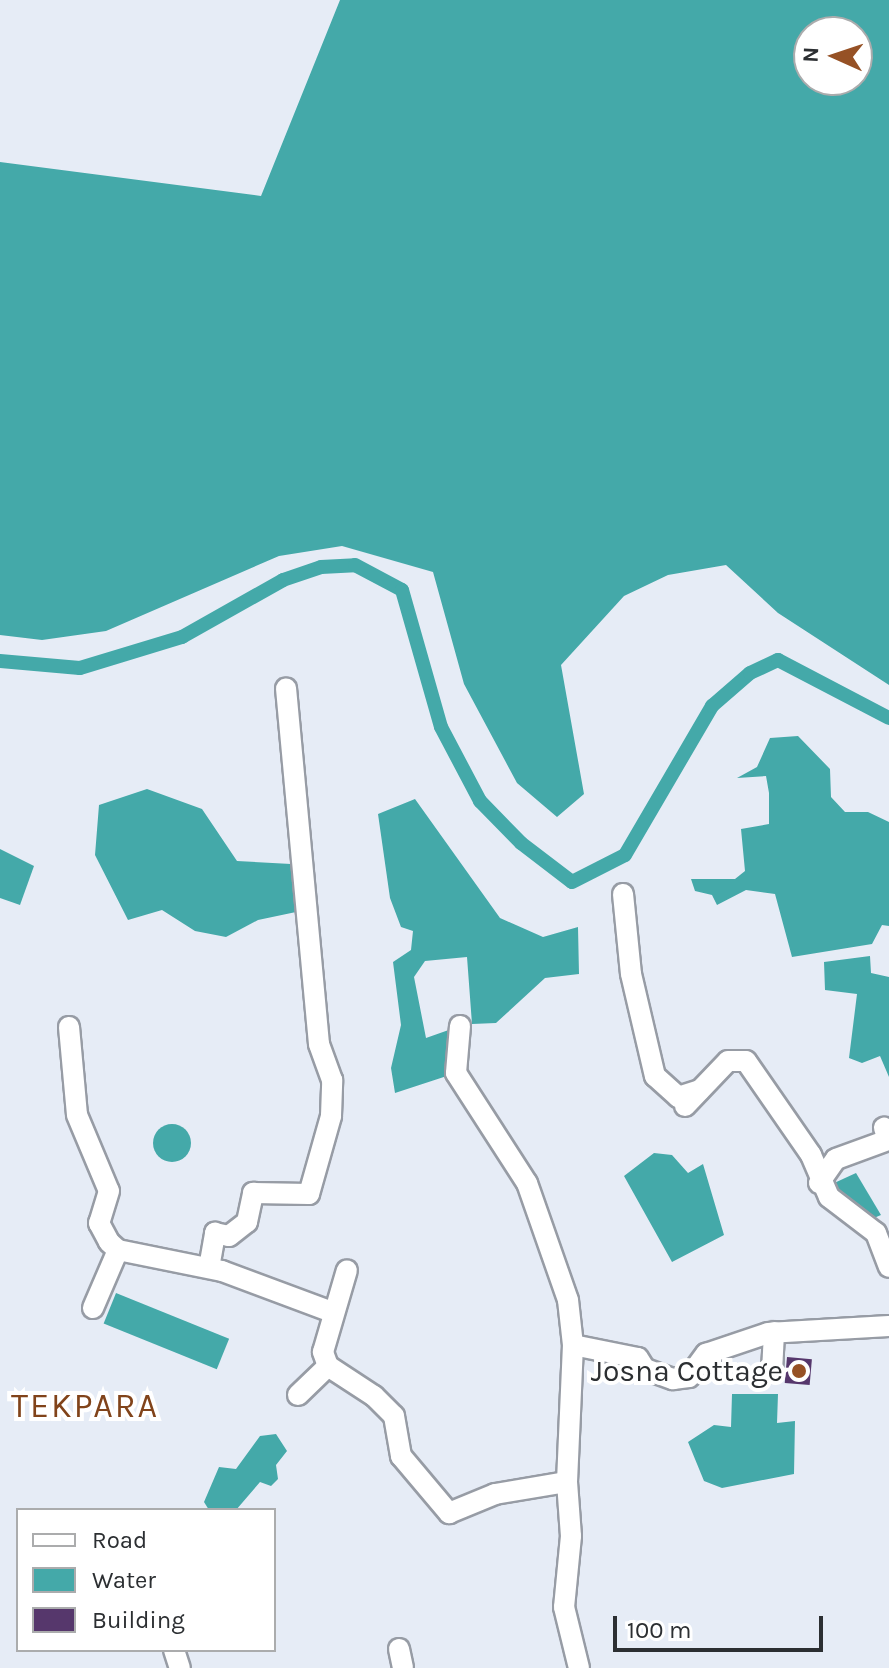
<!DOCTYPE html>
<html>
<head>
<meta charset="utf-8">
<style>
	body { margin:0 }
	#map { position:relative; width:889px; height:1668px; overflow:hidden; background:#e6ecf6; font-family:Karla,sans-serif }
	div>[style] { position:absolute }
	.water>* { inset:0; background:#44a9a9; transform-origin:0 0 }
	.round { border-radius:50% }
	.canal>* { height:14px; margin:-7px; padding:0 7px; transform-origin:7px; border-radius:7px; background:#44a9a9 }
	.building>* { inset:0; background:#56376c; transform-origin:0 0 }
	.roads { filter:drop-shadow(2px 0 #979ca5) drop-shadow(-2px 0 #979ca5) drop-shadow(0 2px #979ca5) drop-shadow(0 -2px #979ca5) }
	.minor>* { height:20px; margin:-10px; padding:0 10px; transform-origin:10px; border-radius:10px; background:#fff }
	.dots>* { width:22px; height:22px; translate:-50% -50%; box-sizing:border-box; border:4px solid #fff; border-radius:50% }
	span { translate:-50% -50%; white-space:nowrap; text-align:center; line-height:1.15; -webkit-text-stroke:8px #fff; paint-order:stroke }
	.poi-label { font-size:30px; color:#2c2f32 }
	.right { translate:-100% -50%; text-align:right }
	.quarter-label { font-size:34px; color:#81431a; letter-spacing:2px }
	.legend { position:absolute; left:16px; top:1508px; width:260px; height:144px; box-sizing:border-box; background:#fff; border:2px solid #abacad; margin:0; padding:10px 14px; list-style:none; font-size:24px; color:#2c2f32 }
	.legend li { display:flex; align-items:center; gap:16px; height:40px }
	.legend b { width:40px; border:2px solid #abacad }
	.north { position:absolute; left:793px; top:16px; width:80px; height:80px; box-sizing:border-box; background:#fff; border:2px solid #abacad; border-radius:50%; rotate:273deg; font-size:22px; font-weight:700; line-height:32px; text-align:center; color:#2c2f32 }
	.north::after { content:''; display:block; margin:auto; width:28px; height:36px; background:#965125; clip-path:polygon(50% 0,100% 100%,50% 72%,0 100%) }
	.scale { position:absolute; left:613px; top:1616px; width:210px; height:36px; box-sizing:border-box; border:4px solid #2c2f32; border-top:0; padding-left:10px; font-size:24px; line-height:28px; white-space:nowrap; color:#2c2f32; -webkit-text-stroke:6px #fff; paint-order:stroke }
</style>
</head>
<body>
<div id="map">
	<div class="water">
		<i style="clip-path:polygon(evenodd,340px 0,889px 0,889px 685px,778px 613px,726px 565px,668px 575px,624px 596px,561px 665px,584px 794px,557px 817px,517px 783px,464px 684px,433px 572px,342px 546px,279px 556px,106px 631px,42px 640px,0 635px,0 162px,261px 196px,340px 0,809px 32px,857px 32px,857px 80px,809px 80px,809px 32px)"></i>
		<i style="clip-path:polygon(798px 736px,830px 769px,831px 797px,845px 812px,868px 812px,889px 822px,889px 926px,882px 925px,872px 944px,792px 957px,775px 894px,746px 890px,717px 905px,712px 895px,695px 891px,691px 879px,735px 879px,745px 871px,741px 829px,769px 824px,769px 793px,766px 776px,737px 778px,757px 767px,770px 738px)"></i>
		<i style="clip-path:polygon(147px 789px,202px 809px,237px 861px,291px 864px,296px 912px,258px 920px,226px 937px,195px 931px,162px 910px,128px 920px,95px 855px,99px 805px)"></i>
		<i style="clip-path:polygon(415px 799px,500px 918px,543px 937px,578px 927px,579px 974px,545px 978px,496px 1023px,472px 1024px,467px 957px,425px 961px,414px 977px,426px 1038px,460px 1026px,456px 1073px,395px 1093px,391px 1068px,401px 1025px,393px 962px,411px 950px,413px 931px,401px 927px,390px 898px,378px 814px)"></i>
		<i style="clip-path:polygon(0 849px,34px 866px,20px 905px,0 898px)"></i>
		<i style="clip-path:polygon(870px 956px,871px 973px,889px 977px,889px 1077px,880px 1056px,862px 1063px,849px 1058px,857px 994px,825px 990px,824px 962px)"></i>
		<i class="round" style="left:153px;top:1124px;width:38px;height:38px"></i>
		<i style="clip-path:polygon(654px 1153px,672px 1155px,688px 1173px,703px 1164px,724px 1235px,672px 1262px,624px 1176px)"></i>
		<i style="clip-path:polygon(856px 1173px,881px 1215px,862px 1223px,832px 1184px)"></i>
		<i style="left:116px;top:1293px;width:122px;height:33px;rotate:22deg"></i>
		<i style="clip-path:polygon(732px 1394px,778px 1394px,777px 1423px,795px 1421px,794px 1474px,722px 1488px,704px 1481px,688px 1442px,714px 1425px,731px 1427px)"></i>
		<i style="clip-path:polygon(276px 1434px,287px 1451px,276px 1465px,278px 1479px,271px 1486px,260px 1482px,236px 1510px,209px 1510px,204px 1502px,219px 1467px,236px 1469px,260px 1436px)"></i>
	</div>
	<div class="canal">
		<i style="left:0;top:661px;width:80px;rotate:5deg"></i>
		<i style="left:80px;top:668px;width:107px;rotate:-16.9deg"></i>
		<i style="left:182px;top:637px;width:116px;rotate:-29.4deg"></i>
		<i style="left:283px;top:580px;width:40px;rotate:-18.9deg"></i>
		<i style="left:321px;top:567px;width:34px;rotate:-3deg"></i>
		<i style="left:355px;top:565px;width:53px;rotate:28deg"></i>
		<i style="left:402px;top:590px;width:142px;rotate:74.1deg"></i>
		<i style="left:441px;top:727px;width:84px;rotate:62.2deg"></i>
		<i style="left:480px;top:801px;width:59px;rotate:45.7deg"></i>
		<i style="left:521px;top:843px;width:64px;rotate:37.4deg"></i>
		<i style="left:572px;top:882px;width:59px;rotate:-27deg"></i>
		<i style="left:625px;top:855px;width:173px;rotate:-59.7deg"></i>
		<i style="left:712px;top:706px;width:50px;rotate:-41deg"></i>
		<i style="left:750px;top:673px;width:31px;rotate:-25deg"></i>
		<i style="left:778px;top:660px;width:125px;rotate:27.6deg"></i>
	</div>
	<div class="building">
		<i style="left:787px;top:1357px;width:25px;height:26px;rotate:5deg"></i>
	</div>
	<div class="roads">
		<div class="minor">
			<i style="left:623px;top:894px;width:80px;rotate:84.3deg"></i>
			<i style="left:631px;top:974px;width:105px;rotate:76.8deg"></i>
			<i style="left:655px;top:1076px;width:31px;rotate:42deg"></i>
			<i style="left:678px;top:1097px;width:23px;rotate:-18deg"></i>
			<i style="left:460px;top:1026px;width:47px;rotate:94.9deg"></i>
			<i style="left:456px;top:1073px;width:131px;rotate:57.2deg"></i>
			<i style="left:527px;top:1183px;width:124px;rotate:70.7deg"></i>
			<i style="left:568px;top:1300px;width:45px;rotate:83.7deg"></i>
			<i style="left:69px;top:1027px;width:88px;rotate:84.8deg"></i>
			<i style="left:77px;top:1115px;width:82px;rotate:67.2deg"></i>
			<i style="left:109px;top:1191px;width:34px;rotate:107deg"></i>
			<i style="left:99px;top:1223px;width:21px;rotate:62deg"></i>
			<i style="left:109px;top:1242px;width:12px;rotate:42deg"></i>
			<i style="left:118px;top:1250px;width:106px;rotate:11.4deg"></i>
			<i style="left:222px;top:1271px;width:117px;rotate:20.4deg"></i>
			<i style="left:685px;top:1106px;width:62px;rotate:-46.3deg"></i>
			<i style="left:728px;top:1061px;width:18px"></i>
			<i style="left:746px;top:1061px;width:114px;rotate:55.3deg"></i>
			<i style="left:811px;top:1155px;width:46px;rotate:66.8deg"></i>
			<i style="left:829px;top:1197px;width:59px;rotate:37.5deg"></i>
			<i style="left:876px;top:1233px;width:36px;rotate:69deg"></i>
			<i style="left:819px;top:1183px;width:29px;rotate:-55deg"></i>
			<i style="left:836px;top:1159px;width:55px;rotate:-20.1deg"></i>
			<i style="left:888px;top:1140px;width:13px;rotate:-108deg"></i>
			<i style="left:209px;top:1268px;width:36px;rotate:-80deg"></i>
			<i style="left:215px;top:1233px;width:14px;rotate:12deg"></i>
			<i style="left:229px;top:1236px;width:23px;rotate:-38deg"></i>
			<i style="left:247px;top:1222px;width:30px;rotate:-78deg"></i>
			<i style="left:253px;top:1193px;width:56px;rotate:1deg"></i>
			<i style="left:309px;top:1194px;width:81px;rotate:-74.2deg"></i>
			<i style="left:331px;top:1116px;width:36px;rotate:-88deg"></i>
			<i style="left:332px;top:1080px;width:38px;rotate:-110deg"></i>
			<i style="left:319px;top:1044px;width:357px;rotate:-95.3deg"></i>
			<i style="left:93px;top:1308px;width:63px;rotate:-66.7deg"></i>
			<i style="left:328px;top:1366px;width:15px;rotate:-110deg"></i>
			<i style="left:323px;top:1352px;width:85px;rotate:-73.7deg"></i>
			<i style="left:772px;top:1372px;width:40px;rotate:-87.1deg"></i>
			<i style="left:298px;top:1395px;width:42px;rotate:-44deg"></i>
			<i style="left:328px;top:1366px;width:55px;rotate:33.1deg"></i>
			<i style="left:374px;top:1396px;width:28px;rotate:45deg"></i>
			<i style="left:394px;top:1416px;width:41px;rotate:80.1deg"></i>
			<i style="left:401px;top:1456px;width:75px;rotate:49.9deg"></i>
			<i style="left:449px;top:1513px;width:50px;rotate:-22.4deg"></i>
			<i style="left:495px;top:1494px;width:73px;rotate:-9.5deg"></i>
			<i style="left:567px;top:1482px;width:54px;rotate:85.8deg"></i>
			<i style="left:571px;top:1536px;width:71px;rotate:95.6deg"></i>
			<i style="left:564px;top:1607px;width:63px;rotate:76.2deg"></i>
			<i style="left:567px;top:1482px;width:137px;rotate:-87.5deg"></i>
			<i style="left:573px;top:1345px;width:66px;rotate:11.3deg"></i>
			<i style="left:638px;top:1358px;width:13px;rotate:58deg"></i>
			<i style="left:645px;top:1369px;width:30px;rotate:20deg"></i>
			<i style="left:673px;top:1379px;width:16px;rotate:-7deg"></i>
			<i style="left:689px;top:1377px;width:29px;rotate:-54deg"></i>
			<i style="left:706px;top:1354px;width:65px;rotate:-18.7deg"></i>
			<i style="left:768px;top:1333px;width:121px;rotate:-3.3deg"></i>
			<i style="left:399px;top:1649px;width:19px;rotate:78deg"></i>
			<i style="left:174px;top:1650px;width:19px;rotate:72deg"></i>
		</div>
	</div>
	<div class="dots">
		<i style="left:799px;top:1371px;background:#965125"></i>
	</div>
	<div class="poi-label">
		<span class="right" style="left:783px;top:1371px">Josna Cottage</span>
	</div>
	<div class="quarter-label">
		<span style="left:85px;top:1407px">TEKPARA</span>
	</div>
	<ul class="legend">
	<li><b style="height:10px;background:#fff"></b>Road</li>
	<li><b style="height:22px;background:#44a9a9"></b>Water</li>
	<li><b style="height:22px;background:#56376c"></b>Building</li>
	</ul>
	<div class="north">N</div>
	<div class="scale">100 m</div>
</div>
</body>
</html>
